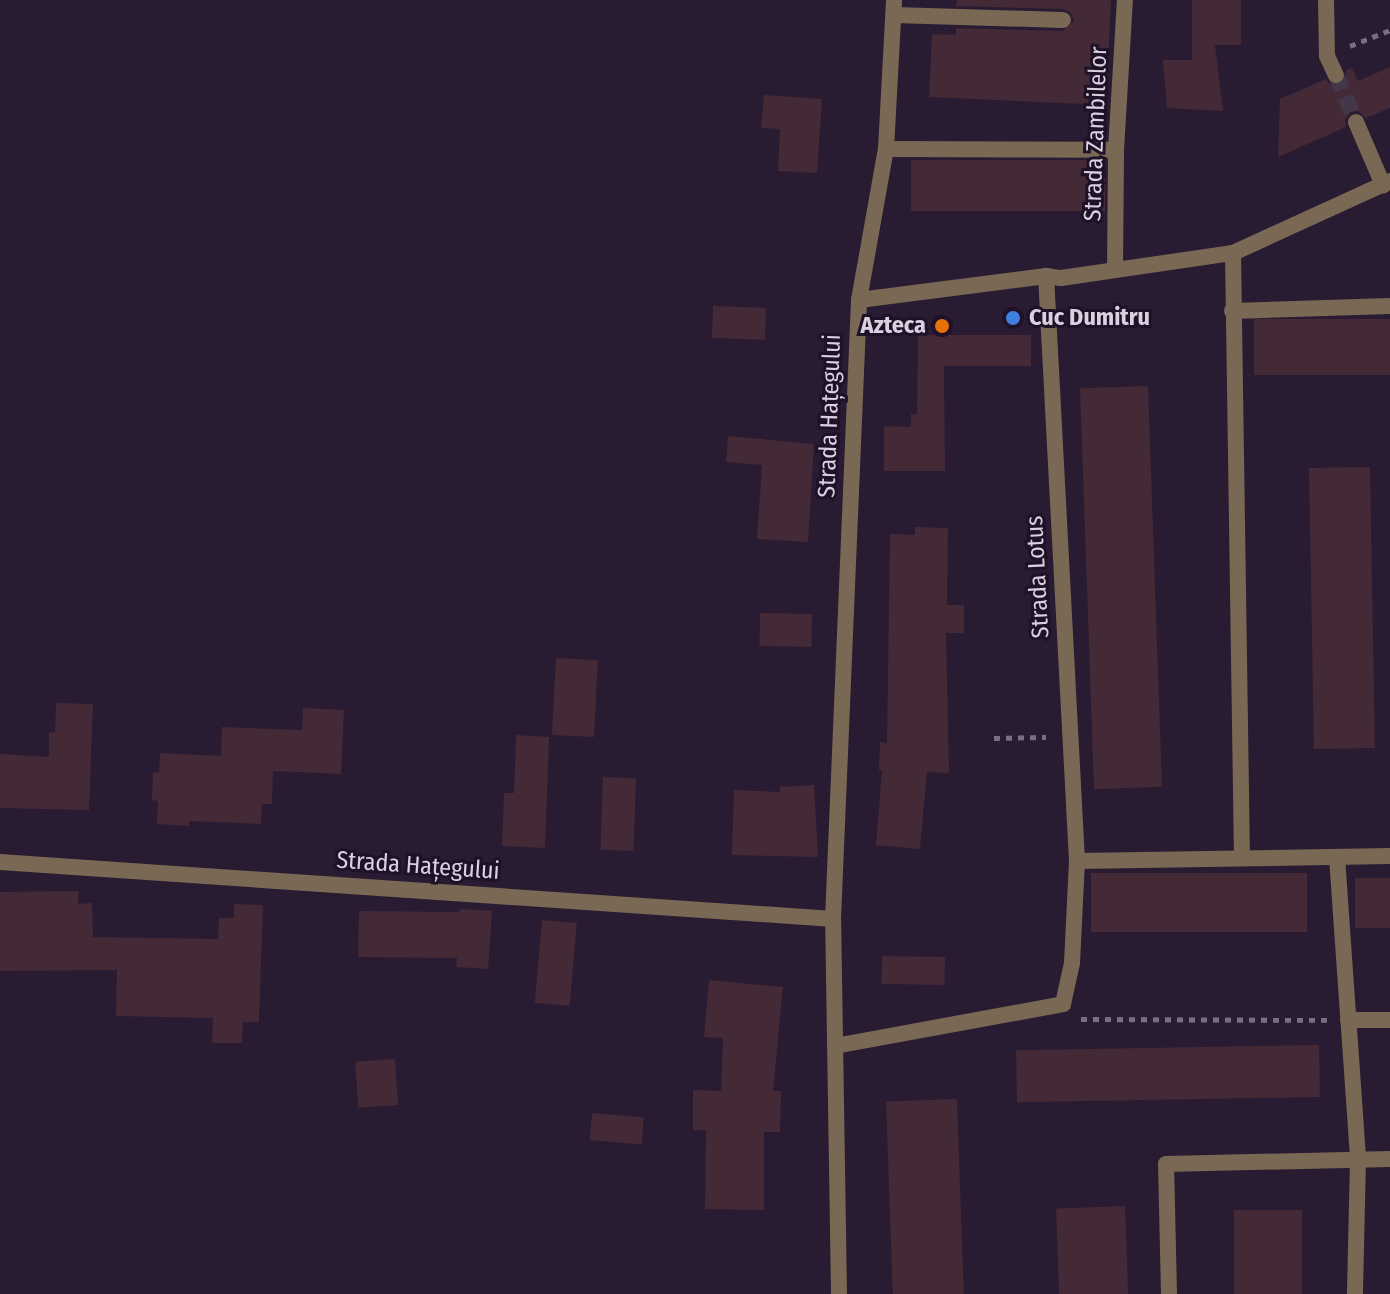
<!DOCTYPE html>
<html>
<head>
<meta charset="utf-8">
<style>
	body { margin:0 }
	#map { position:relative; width:1390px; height:1294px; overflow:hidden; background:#291b31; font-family:"Fira Sans Condensed",sans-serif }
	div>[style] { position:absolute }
	.building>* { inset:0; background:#442936; transform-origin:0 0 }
	.street-tunnel>* { height:16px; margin-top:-8px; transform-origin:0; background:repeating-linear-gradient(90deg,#44364b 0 16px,transparent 0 24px) }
	.path>* { height:5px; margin-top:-2.5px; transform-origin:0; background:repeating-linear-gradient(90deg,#7a6e81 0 6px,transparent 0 12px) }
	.lane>* { height:16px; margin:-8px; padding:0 8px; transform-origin:8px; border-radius:8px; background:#796854 }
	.street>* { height:16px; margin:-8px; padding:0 8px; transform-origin:8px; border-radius:8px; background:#796854 }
	.dots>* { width:22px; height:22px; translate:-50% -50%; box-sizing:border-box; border:4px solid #1f1127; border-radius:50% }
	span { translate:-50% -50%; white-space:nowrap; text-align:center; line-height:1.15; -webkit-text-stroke:6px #1f1127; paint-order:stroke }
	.street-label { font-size:24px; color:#dad0df }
	.poi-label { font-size:24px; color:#dad0df; font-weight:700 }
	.left { translate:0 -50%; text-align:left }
	.right { translate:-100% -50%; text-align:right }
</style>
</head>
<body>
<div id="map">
	<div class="building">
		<i style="clip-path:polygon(957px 0,1111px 0,1106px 105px,929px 97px,932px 34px,956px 35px,956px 28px,1063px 31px,1074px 21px,1072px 14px,1064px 9px,956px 6px)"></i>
		<i style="clip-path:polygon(1192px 0,1241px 0,1241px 45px,1215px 45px,1223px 111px,1167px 108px,1163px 60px,1192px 60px)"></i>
		<i style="clip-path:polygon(1390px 67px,1390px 108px,1366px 118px,1358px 111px,1351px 112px,1345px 120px,1346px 127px,1278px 157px,1280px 99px,1326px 79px,1330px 84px,1340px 85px,1345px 81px,1346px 70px,1352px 68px,1358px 81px)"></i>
		<i style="clip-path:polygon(764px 95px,822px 99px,817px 173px,778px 171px,780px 129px,761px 128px)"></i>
		<i style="left:911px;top:160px;width:194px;height:51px"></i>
		<i style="left:713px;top:306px;width:53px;height:32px;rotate:2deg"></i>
		<i style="left:1390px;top:319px;width:56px;height:136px;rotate:90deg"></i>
		<i style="clip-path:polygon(918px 335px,1031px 335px,1031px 366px,944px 366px,945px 471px,884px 471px,884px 426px,911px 427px,911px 414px,917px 414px)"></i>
		<i style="left:1148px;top:386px;width:401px;height:68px;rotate:88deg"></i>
		<i style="clip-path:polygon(728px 436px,814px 444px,808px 542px,757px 539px,762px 465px,726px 462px)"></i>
		<i style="left:1370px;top:467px;width:281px;height:61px;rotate:89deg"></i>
		<i style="clip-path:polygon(915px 527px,948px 528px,947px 605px,964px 605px,964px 633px,946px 633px,949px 773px,927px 772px,920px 849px,876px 845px,882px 770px,879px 770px,880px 742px,887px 743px,890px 534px,915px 535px)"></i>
		<i style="left:760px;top:613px;width:52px;height:33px;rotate:1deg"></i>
		<i style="left:556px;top:658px;width:42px;height:77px;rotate:3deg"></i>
		<i style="clip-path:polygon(56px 703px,93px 704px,89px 810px,0 808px,0 754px,49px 757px,49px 732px,55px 733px)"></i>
		<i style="clip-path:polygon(303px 708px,344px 710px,341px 774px,273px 771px,272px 804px,262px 804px,261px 824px,189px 821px,189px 826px,157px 824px,158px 801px,152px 800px,153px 772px,159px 773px,160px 753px,221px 756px,222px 727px,302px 730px)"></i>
		<i style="clip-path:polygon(516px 735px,549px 737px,545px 848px,502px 846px,504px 793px,514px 793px)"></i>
		<i style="left:603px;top:777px;width:33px;height:73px;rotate:2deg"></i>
		<i style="clip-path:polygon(814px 785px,818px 857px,732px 855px,734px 790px,780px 792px,780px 787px)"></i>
		<i style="left:1307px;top:873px;width:59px;height:216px;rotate:90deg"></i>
		<i style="left:1390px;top:878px;width:50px;height:35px;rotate:90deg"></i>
		<i style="clip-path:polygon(79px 891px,78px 904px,92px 903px,93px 937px,218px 939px,219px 918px,234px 918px,234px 904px,263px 905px,259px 1022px,243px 1022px,242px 1043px,212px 1043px,213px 1018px,116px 1016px,117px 970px,0 971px,0 892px)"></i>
		<i style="clip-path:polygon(460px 909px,492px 911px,488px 969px,456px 967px,457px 958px,358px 957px,359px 911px,459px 912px)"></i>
		<i style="left:542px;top:920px;width:35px;height:83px;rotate:5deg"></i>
		<i style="left:882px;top:956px;width:63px;height:28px;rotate:1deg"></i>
		<i style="clip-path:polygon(709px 980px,783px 987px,773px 1091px,781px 1091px,780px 1132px,764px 1132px,764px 1210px,705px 1209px,706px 1130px,693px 1130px,693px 1090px,721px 1091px,723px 1038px,704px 1037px)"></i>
		<i style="left:1319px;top:1045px;width:52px;height:303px;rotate:89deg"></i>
		<i style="left:395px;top:1059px;width:46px;height:40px;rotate:86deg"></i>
		<i style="left:957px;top:1099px;width:195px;height:71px;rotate:88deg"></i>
		<i style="left:592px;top:1113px;width:52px;height:27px;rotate:5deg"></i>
		<i style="left:1125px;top:1206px;width:88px;height:69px;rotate:88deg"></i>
		<i style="left:1234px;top:1210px;width:68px;height:84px"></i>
	</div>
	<div class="street-tunnel">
		<i style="left:1336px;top:75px;width:51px;rotate:66.9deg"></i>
	</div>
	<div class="path">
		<i style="left:1350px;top:46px;width:43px;rotate:-21.8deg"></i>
		<i style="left:994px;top:738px;width:52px;rotate:-1.1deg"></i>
		<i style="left:1081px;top:1019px;width:246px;rotate:0.2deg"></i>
	</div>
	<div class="lane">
		<i style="left:894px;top:15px;width:169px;rotate:1.7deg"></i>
		<i style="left:886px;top:149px;width:230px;rotate:0.2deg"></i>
	</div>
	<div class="street">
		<i style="left:1326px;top:0;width:56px;rotate:89deg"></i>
		<i style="left:1327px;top:56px;width:21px;rotate:65deg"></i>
		<i style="left:1356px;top:122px;width:69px;rotate:66.8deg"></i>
		<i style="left:1233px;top:253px;width:605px;rotate:89.15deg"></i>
		<i style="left:1115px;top:270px;width:120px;rotate:-89.5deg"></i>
		<i style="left:1116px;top:150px;width:150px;rotate:-86.6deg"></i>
		<i style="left:859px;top:300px;width:189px;rotate:-7.3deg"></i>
		<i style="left:1046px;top:276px;width:15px;rotate:8deg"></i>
		<i style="left:1061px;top:278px;width:174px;rotate:-8.3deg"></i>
		<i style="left:1233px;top:253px;width:173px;rotate:-24.6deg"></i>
		<i style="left:1232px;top:311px;width:158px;rotate:-1.8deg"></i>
		<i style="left:1337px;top:857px;width:303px;rotate:86deg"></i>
		<i style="left:1358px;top:1159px;width:135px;rotate:91.3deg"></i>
		<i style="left:1077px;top:861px;width:313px;rotate:-0.9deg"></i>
		<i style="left:0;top:862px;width:835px;rotate:3.91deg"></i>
		<i style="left:1348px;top:1020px;width:42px"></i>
		<i style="left:835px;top:1046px;width:232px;rotate:-10.4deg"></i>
		<i style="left:1063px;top:1004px;width:42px;rotate:-77.6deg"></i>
		<i style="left:1072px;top:963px;width:102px;rotate:-87.2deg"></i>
		<i style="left:1077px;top:861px;width:586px;rotate:-93.03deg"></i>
		<i style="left:839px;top:1294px;width:375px;rotate:-90.9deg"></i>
		<i style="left:833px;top:919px;width:620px;rotate:-87.59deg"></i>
		<i style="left:859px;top:300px;width:153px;rotate:-79.9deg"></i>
		<i style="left:886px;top:149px;width:149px;rotate:-86.9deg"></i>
		<i style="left:1169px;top:1294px;width:130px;rotate:-91.3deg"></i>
		<i style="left:1166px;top:1164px;width:224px;rotate:-1.3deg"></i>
	</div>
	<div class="dots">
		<i style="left:1013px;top:318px;background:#3f7fe0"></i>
		<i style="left:942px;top:326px;background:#e8710a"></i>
	</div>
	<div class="street-label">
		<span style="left:1096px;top:134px;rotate:-88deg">Strada Zambilelor</span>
		<span style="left:830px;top:416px;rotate:-88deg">Strada Hațegului</span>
		<span style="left:1038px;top:577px;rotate:-93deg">Strada Lotus</span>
		<span style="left:418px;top:866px;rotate:4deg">Strada Hațegului</span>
	</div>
	<div class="poi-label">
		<span class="left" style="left:1029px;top:318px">Cuc Dumitru</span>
		<span class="right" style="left:926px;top:326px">Azteca</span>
	</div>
</div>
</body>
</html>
